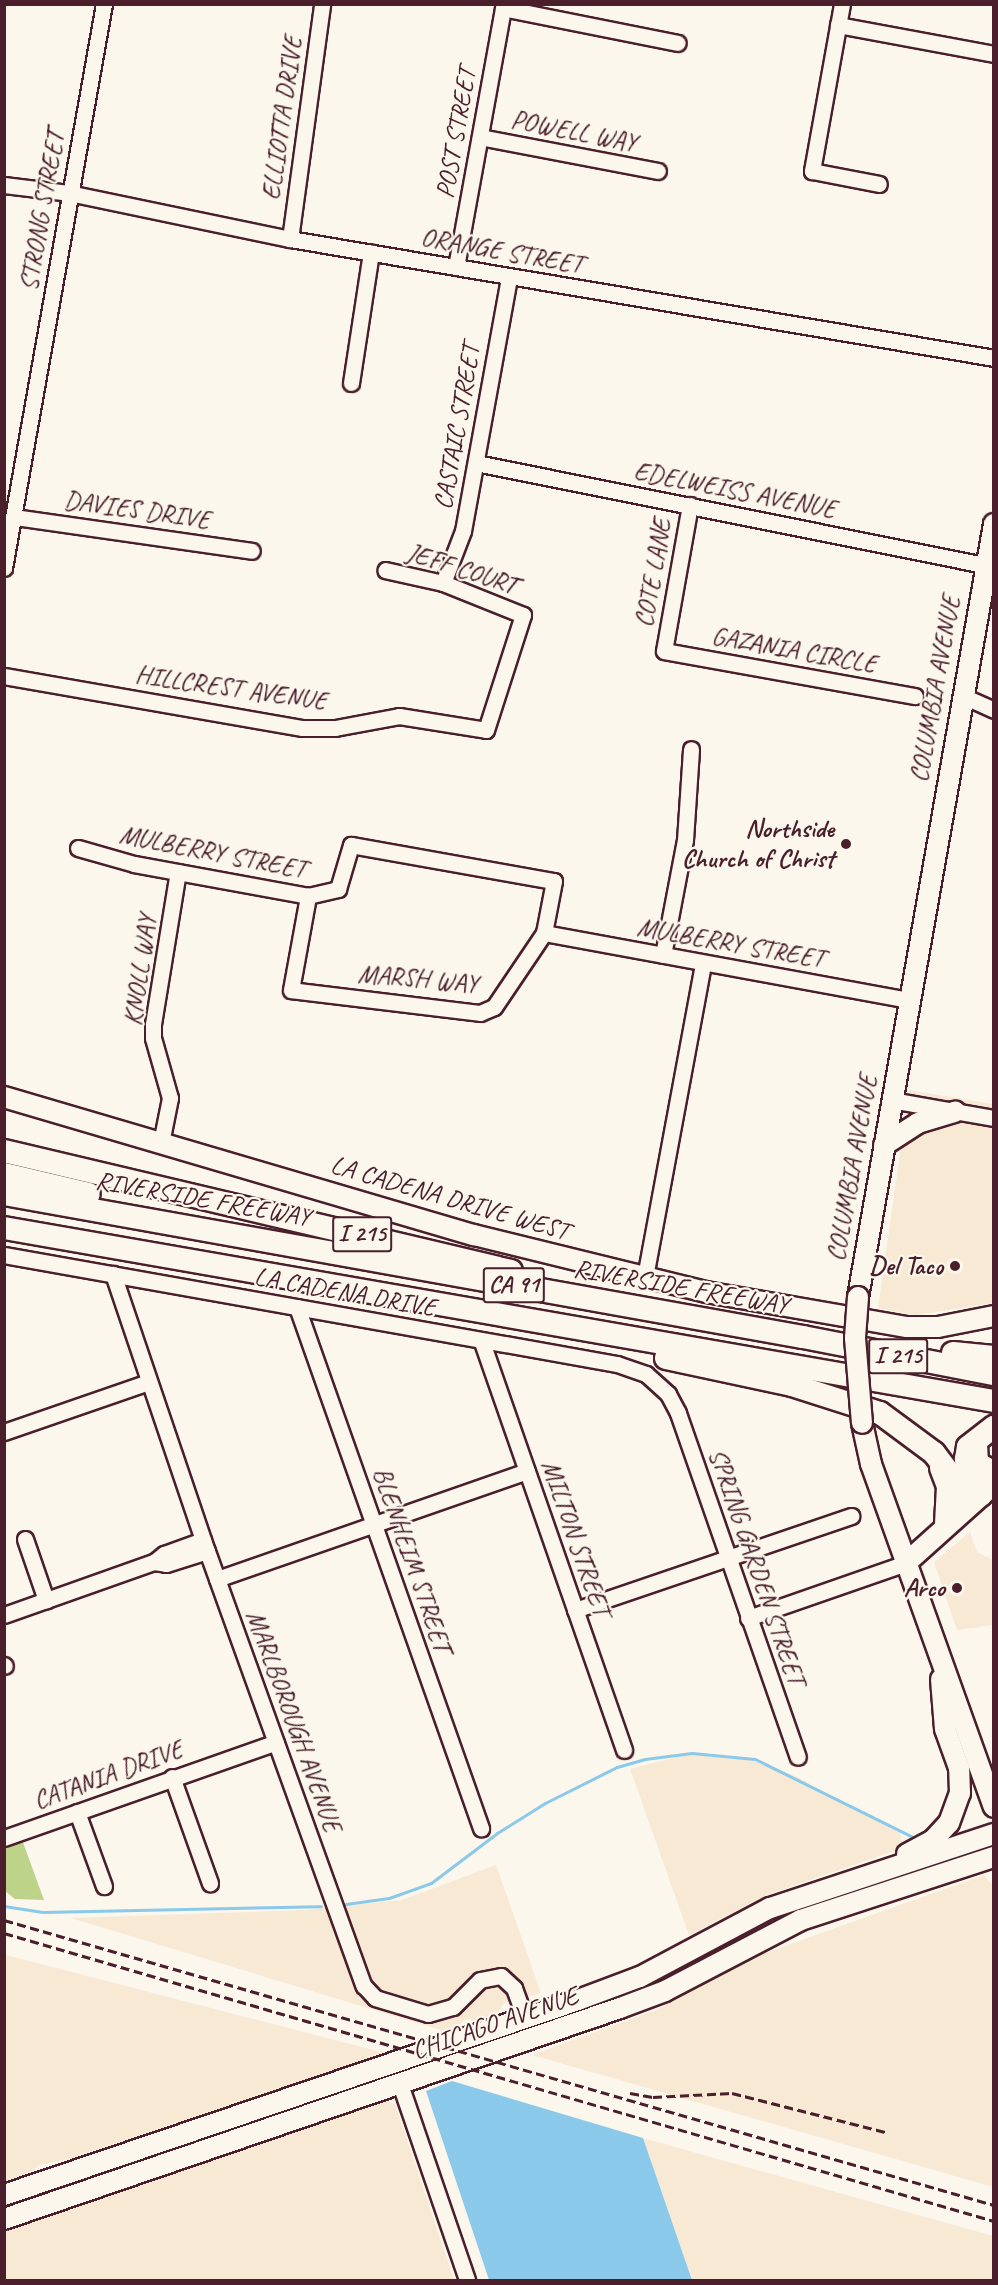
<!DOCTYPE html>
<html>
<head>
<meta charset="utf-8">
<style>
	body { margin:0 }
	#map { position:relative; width:998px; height:2285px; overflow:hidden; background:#fbf7ec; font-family:Caveat,sans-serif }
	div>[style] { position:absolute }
	.built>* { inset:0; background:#f7e9d4 }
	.green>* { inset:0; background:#bdd389 }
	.water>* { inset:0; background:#8bc9eb }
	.stream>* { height:3px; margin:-1.5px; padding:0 1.5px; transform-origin:1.5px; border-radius:1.5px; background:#8bc9eb }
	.roads { filter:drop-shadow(2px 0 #4a1f2b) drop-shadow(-2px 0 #4a1f2b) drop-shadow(0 2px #4a1f2b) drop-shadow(0 -2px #4a1f2b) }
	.minor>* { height:15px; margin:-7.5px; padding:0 7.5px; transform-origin:7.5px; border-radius:7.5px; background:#fbf7ec }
	.major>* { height:20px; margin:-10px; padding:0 10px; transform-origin:10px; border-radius:10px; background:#fbf7ec }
	.highway>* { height:22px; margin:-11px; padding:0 11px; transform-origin:11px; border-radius:11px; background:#fbf7ec }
	.rail>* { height:3px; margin-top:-1.5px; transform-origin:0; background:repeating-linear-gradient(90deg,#4a1f2b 0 9px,transparent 0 13.5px) }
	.bridges { filter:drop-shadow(2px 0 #4a1f2b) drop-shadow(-2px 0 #4a1f2b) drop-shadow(0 2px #4a1f2b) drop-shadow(0 -2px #4a1f2b) }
	.major-bridge>* { height:20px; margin:-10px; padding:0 10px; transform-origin:10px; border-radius:10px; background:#fbf7ec }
	.dots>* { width:16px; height:16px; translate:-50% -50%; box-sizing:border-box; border:3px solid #fbf7ec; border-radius:50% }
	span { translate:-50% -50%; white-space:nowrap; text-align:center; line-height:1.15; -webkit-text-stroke:4.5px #fbf7ec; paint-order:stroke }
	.shield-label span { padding:2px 4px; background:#fbf7ec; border:2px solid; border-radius:4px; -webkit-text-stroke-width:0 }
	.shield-label { font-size:24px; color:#4a1f2b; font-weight:700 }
	.street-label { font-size:26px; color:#4a1f2b }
	.poi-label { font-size:26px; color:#4a1f2b; font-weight:700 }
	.right { translate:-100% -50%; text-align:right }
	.frame { position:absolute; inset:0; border:6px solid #4a1f2b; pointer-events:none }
</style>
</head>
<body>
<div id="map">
	<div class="built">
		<i style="clip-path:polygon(909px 1090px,993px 1104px,993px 1303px,916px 1315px,878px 1308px)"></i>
		<i style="clip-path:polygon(970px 1532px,977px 1552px,993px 1560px,993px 1625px,957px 1630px,934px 1562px)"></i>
		<i style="clip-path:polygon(692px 1753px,755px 1759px,797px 1777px,900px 1833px,903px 1848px,767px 1895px,689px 1935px,630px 1769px)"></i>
		<i style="clip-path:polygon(496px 1865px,541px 1993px,504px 2003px,498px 2013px,478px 2021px,465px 2019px,457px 2027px,444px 2031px,71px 1918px,305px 1910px,402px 1900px)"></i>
		<i style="clip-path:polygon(984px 1875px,994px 1887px,993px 2187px,532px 2055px,656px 2010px,760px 1955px)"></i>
		<i style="clip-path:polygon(4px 1954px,10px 1956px,385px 2053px,69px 2159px,39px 2165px,33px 2171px,5px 2181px)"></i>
		<i style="clip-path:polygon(384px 2101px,395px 2104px,454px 2280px,5px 2280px,5px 2231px)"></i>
		<i style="clip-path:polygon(643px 2138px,993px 2236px,993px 2280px,692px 2280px)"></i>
	</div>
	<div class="green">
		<i style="clip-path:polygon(21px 1837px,44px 1900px,15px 1899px,5px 1891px,4px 1843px)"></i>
	</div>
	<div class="water">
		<i style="clip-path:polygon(452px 2081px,643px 2138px,692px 2280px,489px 2280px,426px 2091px)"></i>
	</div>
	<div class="stream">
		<i style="left:346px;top:1904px;width:43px;rotate:-7.9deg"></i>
		<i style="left:389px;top:1898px;width:45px;rotate:-19.7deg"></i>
		<i style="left:431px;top:1883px;width:83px;rotate:-37.1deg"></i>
		<i style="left:497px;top:1833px;width:57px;rotate:-32deg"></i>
		<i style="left:545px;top:1803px;width:80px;rotate:-26.6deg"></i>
		<i style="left:617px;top:1767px;width:29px;rotate:-16deg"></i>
		<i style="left:645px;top:1759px;width:47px;rotate:-7.3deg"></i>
		<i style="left:692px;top:1753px;width:63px;rotate:5.4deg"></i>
		<i style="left:755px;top:1759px;width:174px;rotate:26.3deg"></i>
		<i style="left:4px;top:1906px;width:39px;rotate:9deg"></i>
		<i style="left:43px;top:1912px;width:278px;rotate:-1.2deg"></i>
	</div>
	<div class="roads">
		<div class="minor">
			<i style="left:842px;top:4px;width:170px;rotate:100.2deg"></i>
			<i style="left:812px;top:171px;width:68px;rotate:11deg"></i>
			<i style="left:838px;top:25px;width:159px;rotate:10.5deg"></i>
			<i style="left:480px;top:137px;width:181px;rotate:10.8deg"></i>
			<i style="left:4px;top:185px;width:65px;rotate:7deg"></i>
			<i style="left:69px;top:193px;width:226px;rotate:11.8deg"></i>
			<i style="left:290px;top:239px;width:714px;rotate:9.59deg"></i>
			<i style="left:290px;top:239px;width:237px;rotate:-82.2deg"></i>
			<i style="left:456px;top:267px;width:263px;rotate:-79.7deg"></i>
			<i style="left:503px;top:8px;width:178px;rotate:11.3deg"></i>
			<i style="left:351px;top:383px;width:132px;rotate:-81.3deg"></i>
			<i style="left:476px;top:463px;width:518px;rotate:11.35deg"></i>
			<i style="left:690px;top:505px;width:148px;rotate:100.1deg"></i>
			<i style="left:664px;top:651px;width:255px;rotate:10.2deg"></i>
			<i style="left:14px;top:517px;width:240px;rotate:8.1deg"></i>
			<i style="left:4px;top:568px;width:573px;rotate:-79.95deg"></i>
			<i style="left:443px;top:583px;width:56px;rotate:-69deg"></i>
			<i style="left:463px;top:531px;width:258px;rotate:-79.7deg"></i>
			<i style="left:4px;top:676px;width:303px;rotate:9.9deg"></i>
			<i style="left:303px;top:728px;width:32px"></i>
			<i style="left:335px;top:728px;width:65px;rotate:-10.6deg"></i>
			<i style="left:399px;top:716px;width:88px;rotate:9.1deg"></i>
			<i style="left:486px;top:730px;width:121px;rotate:-72.2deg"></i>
			<i style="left:523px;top:615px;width:86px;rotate:-158.2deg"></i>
			<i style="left:443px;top:583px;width:59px;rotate:-167.4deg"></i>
			<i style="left:963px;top:696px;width:34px;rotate:24deg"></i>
			<i style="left:78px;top:848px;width:58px;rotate:15.9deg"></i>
			<i style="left:134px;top:864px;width:177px;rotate:10.4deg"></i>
			<i style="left:308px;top:896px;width:31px;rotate:-13deg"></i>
			<i style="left:338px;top:889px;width:46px;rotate:-73.5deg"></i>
			<i style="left:351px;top:845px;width:206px;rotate:10.1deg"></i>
			<i style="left:554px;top:881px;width:53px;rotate:100.9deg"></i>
			<i style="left:544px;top:933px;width:89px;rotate:124deg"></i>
			<i style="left:494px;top:1007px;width:15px;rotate:157deg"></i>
			<i style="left:480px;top:1013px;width:190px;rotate:-173.1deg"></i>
			<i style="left:291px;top:990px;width:96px;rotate:-79.7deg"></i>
			<i style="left:544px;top:933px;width:371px;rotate:10.4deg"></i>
			<i style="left:663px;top:955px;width:117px;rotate:-79.2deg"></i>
			<i style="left:685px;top:840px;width:91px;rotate:-86.2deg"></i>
			<i style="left:891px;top:1100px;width:105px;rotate:9.9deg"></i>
			<i style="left:161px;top:1143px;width:46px;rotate:-78.7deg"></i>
			<i style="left:170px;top:1098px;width:62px;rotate:-105.8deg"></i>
			<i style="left:153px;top:1038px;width:14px;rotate:-90deg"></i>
			<i style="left:153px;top:1024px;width:154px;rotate:-80.7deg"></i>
			<i style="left:4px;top:1255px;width:623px;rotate:10.08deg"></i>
			<i style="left:617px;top:1364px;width:31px;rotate:19deg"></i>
			<i style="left:646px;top:1374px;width:30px;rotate:42deg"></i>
			<i style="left:668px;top:1394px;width:21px;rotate:62deg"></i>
			<i style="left:678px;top:1413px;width:364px;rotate:70.8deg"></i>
			<i style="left:113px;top:1274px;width:281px;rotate:71.3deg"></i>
			<i style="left:203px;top:1540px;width:474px;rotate:70.2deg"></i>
			<i style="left:364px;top:1986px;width:16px;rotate:47deg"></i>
			<i style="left:375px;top:1998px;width:55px;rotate:16.8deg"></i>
			<i style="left:428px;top:2014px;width:26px;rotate:-16deg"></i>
			<i style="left:453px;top:2007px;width:38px;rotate:-45deg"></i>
			<i style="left:480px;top:1980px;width:21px;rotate:-11deg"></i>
			<i style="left:501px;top:1976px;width:18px;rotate:43deg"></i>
			<i style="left:514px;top:1988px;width:32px;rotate:70deg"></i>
			<i style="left:645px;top:1277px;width:318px;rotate:-79.5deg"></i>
			<i style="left:297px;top:1307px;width:553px;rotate:70.55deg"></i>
			<i style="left:482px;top:1342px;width:432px;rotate:70.8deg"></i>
			<i style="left:4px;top:1432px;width:152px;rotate:-19.1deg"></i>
			<i style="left:25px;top:1539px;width:65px;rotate:71deg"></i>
			<i style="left:154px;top:1562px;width:12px;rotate:9deg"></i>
			<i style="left:166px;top:1564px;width:43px;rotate:-17.6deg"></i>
			<i style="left:217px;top:1579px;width:328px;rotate:-19.2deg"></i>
			<i style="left:575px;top:1610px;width:292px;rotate:-18.8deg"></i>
			<i style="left:4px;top:1615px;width:159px;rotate:-19.5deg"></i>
			<i style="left:154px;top:1562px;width:13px;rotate:-39deg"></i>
			<i style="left:164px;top:1554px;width:41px;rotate:-19.7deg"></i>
			<i style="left:748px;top:1618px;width:167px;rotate:-19.2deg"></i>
			<i style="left:4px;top:1665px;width:1px;rotate:45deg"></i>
			<i style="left:172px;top:1777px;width:113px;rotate:70.3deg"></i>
			<i style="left:77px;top:1812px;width:79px;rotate:70deg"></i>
			<i style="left:4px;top:1838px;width:288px;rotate:-19.4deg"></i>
			<i style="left:400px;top:2084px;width:207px;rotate:71.1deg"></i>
		</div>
		<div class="major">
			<i style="left:4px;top:1097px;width:490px;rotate:16.4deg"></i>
			<i style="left:474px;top:1235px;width:239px;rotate:13.8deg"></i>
			<i style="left:706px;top:1292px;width:204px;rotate:9.9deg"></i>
			<i style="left:907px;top:1327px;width:31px"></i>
			<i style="left:938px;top:1327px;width:57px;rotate:-11.1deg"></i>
			<i style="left:884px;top:1145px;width:40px;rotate:-32.9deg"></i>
			<i style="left:918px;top:1123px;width:39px;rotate:-17deg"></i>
			<i style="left:858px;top:1297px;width:785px;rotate:-80.02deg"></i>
			<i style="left:862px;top:1423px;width:42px;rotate:77.6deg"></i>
			<i style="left:871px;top:1464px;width:364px;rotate:70.3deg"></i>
			<i style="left:906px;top:1563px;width:118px;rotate:-41.9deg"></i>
			<i style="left:907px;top:1854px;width:30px;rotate:-28deg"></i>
			<i style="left:933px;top:1840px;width:23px;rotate:-47deg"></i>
			<i style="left:949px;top:1823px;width:32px;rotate:-70deg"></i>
			<i style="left:960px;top:1793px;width:25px;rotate:-92deg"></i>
			<i style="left:959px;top:1768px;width:41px;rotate:-109.7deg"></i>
			<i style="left:945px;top:1729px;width:50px;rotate:-94.6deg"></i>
			<i style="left:4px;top:2195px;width:606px;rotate:-18.76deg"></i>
			<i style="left:578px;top:2000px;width:66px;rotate:-20.4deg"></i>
			<i style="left:640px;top:1977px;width:147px;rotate:-28deg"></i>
			<i style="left:770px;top:1908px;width:236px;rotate:-18.3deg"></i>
			<i style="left:4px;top:2219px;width:651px;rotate:-18.91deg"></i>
			<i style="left:620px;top:2008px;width:48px;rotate:-20.7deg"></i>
			<i style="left:665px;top:1991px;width:153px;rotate:-27.6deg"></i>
			<i style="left:801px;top:1920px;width:203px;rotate:-18.1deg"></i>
		</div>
		<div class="highway">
			<i style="left:4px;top:1151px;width:521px;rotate:13.32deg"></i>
			<i style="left:4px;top:1174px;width:87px;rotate:13.2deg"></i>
			<i style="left:4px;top:1194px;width:812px;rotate:10.15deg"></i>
			<i style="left:803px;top:1337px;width:195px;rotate:11deg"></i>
			<i style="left:4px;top:1228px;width:1005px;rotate:9.91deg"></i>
			<i style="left:953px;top:1353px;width:41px;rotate:5.6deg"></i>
			<i style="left:666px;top:1358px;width:129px;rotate:12.1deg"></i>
			<i style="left:792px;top:1385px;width:92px;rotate:17.7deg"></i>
			<i style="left:880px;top:1413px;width:67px;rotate:36.5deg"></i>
			<i style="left:934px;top:1453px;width:61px;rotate:52.9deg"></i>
			<i style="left:976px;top:1444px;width:19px;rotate:87deg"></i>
			<i style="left:977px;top:1463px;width:20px;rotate:30deg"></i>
			<i style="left:941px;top:1468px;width:19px;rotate:69deg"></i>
			<i style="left:948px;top:1486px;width:39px;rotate:93deg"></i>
			<i style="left:981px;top:1495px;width:39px;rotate:-113deg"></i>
			<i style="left:966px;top:1459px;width:12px;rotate:-81deg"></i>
			<i style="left:968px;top:1447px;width:33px;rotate:-38deg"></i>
		</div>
	</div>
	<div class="rail">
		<i style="left:4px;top:1920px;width:1030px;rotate:16.06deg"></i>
		<i style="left:4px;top:1933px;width:1031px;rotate:16.22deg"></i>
		<i style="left:630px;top:2093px;width:23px;rotate:10deg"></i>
		<i style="left:653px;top:2097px;width:79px;rotate:-2.9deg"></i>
		<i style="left:732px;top:2093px;width:158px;rotate:14.3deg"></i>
	</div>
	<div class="bridges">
		<div class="major-bridge">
			<i style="left:858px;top:1297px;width:41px;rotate:94.2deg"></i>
			<i style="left:855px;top:1338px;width:85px;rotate:85.3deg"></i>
		</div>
	</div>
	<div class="dots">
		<i style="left:846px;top:844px;background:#4a1f2b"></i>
		<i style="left:955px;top:1266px;background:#4a1f2b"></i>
		<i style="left:957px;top:1588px;background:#4a1f2b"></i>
	</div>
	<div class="shield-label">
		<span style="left:362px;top:1234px">I 215</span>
		<span style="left:514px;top:1285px">CA 91</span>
		<span style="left:898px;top:1356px">I 215</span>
	</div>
	<div class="street-label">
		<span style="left:282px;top:118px;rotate:-82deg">ELLIOTTA DRIVE</span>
		<span style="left:574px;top:131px;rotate:11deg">POWELL WAY</span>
		<span style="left:456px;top:133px;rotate:-80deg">POST STREET</span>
		<span style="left:42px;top:211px;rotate:-80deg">STRONG STREET</span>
		<span style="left:502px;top:251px;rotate:10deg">ORANGE STREET</span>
		<span style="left:457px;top:427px;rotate:-80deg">CASTAIC STREET</span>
		<span style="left:735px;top:490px;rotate:11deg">EDELWEISS AVENUE</span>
		<span style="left:137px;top:510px;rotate:8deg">DAVIES DRIVE</span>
		<span style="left:462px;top:569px;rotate:18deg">JEFF COURT</span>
		<span style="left:653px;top:573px;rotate:-80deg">COTE LANE</span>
		<span style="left:794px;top:650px;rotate:10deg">GAZANIA CIRCLE</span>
		<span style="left:231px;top:688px;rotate:8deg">HILLCREST AVENUE</span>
		<span style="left:935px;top:689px;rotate:-80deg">COLUMBIA AVENUE</span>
		<span style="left:213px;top:852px;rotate:11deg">MULBERRY STREET</span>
		<span style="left:731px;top:943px;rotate:10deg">MULBERRY STREET</span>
		<span style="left:140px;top:970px;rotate:-82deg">KNOLL WAY</span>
		<span style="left:418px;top:979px;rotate:5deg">MARSH WAY</span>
		<span style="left:852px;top:1168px;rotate:-80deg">COLUMBIA AVENUE</span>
		<span style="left:450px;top:1198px;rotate:16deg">LA CADENA DRIVE WEST</span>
		<span style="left:203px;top:1199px;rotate:10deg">RIVERSIDE FREEWAY</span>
		<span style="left:681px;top:1287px;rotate:10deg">RIVERSIDE FREEWAY</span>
		<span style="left:345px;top:1292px;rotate:10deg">LA CADENA DRIVE</span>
		<span style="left:576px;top:1538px;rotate:71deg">MILTON STREET</span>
		<span style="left:412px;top:1560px;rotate:71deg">BLENHEIM STREET</span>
		<span style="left:757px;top:1567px;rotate:71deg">SPRING GARDEN STREET</span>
		<span style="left:294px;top:1721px;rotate:70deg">MARLBOROUGH AVENUE</span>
		<span style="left:108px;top:1775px;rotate:-20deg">CATANIA DRIVE</span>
		<span style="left:495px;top:2023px;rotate:-19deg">CHICAGO AVENUE</span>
	</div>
	<div class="poi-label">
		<span class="right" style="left:834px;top:844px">Northside<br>Church of Christ</span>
		<span class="right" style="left:943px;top:1266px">Del Taco</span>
		<span class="right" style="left:945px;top:1588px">Arco</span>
	</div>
	<div class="frame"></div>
</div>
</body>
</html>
